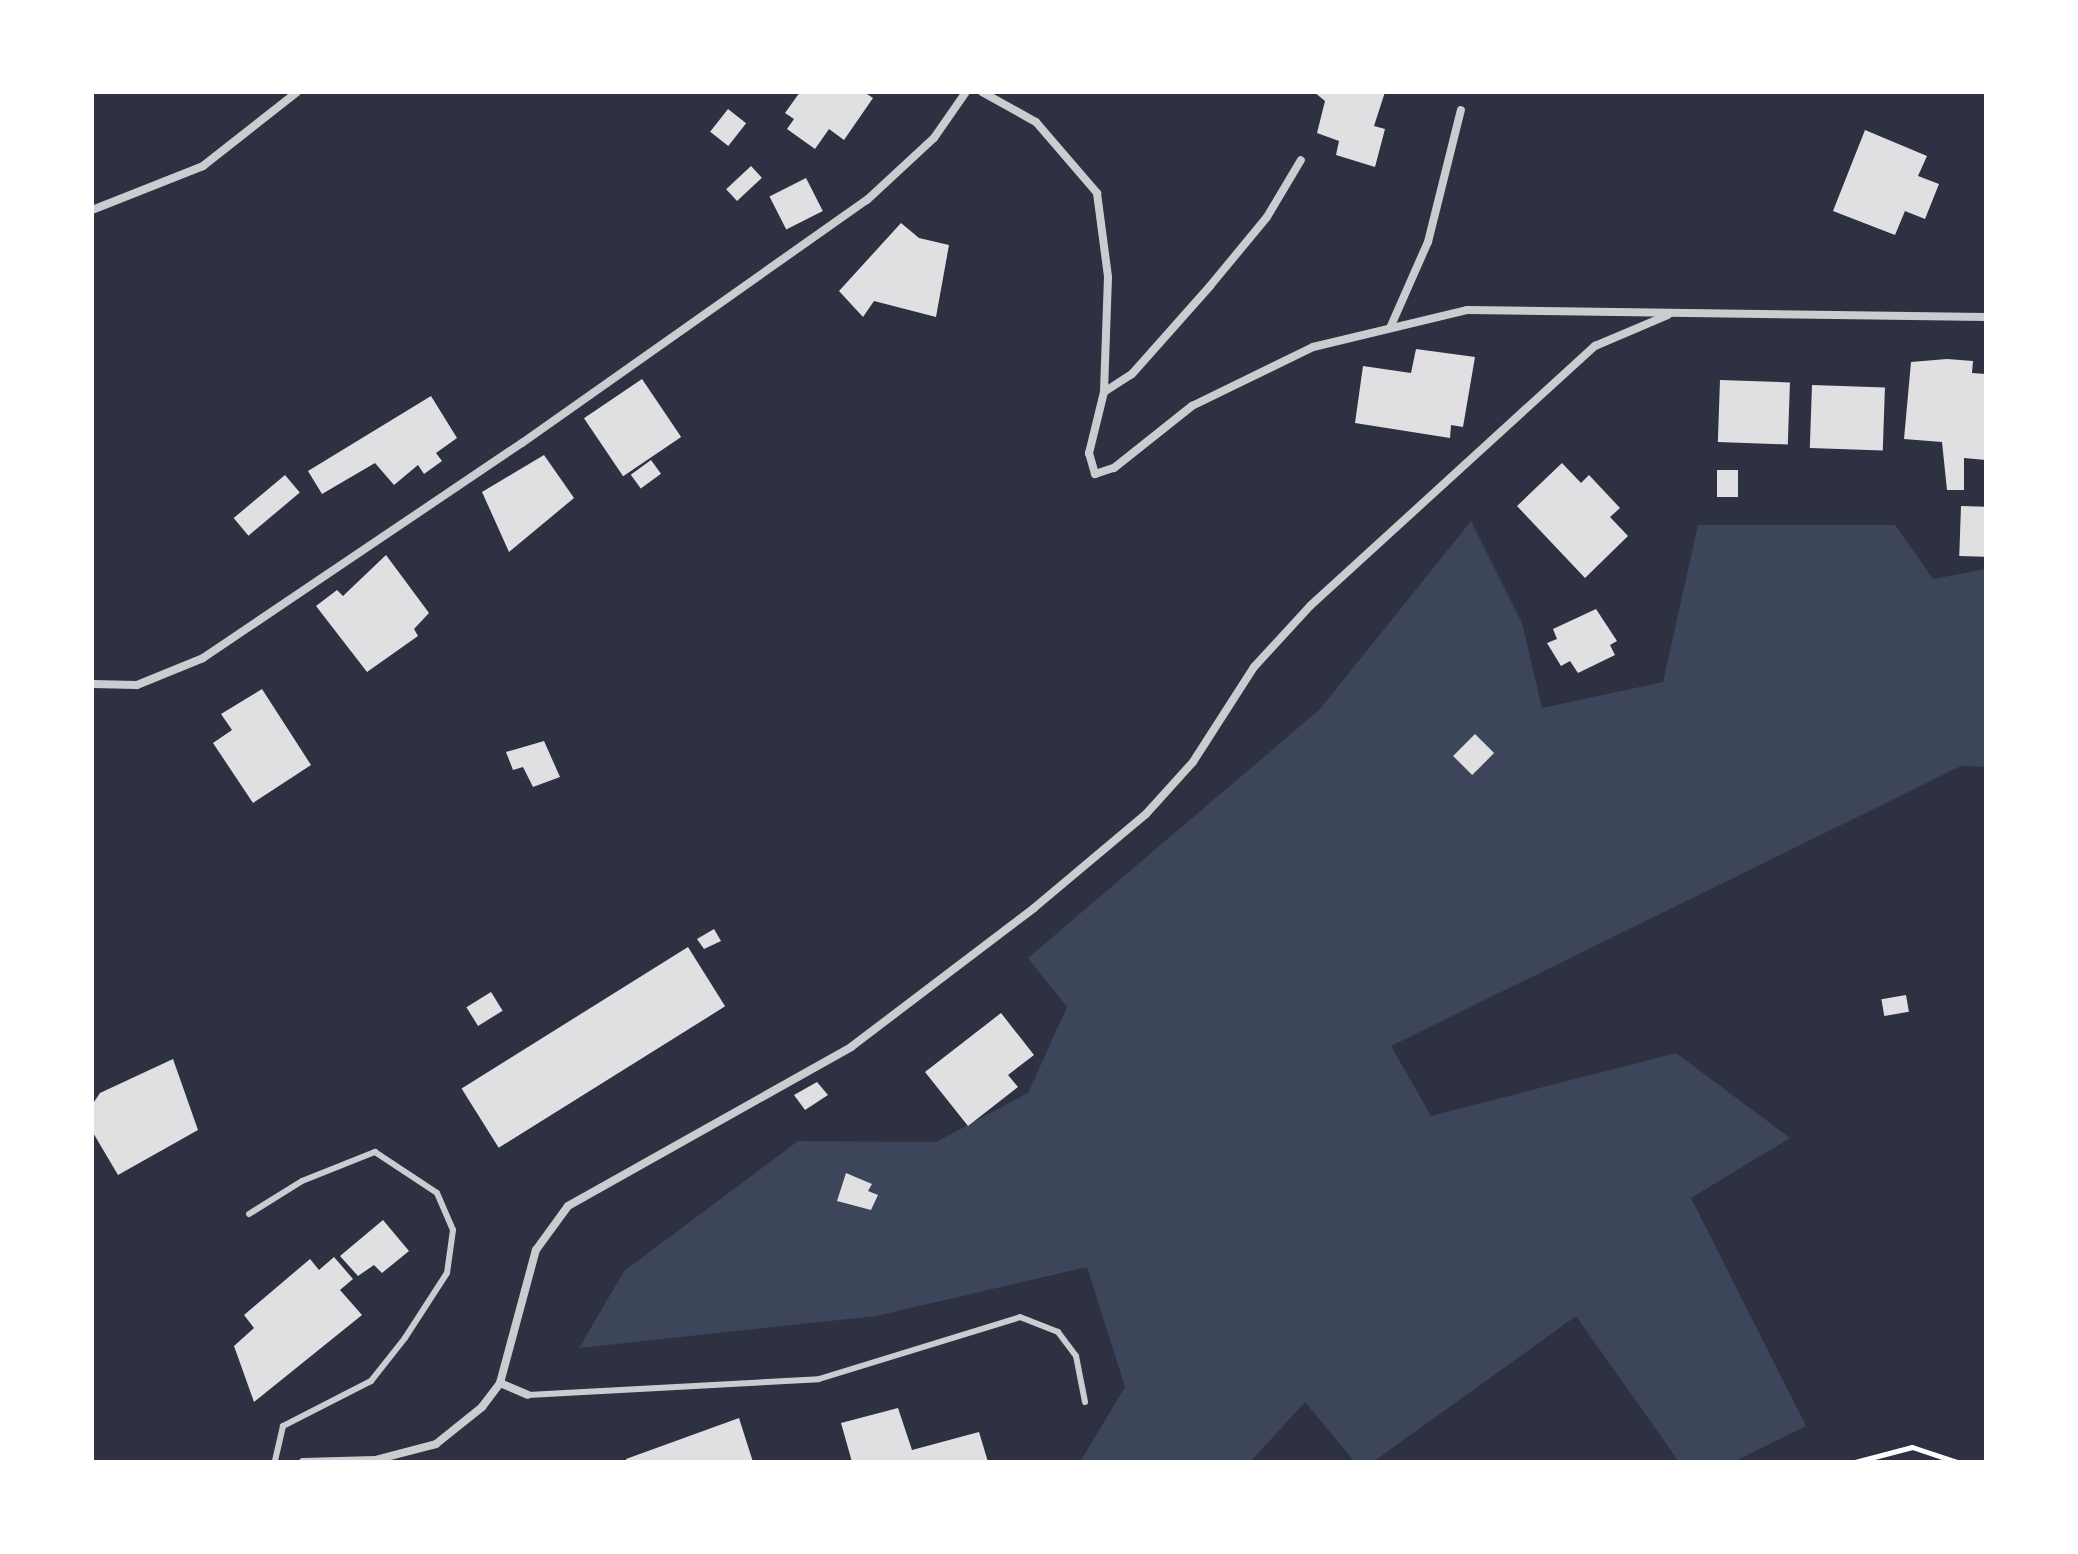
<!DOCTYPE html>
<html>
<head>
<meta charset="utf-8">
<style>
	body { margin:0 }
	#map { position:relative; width:2078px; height:1554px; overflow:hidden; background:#2d3142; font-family:Cabin,sans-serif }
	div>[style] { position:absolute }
	.green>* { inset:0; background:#3c4559 }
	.building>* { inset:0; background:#e0e0e3; transform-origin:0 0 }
	.path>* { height:5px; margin:-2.5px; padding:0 2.5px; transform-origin:2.5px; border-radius:2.5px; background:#fff }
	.service>* { height:6px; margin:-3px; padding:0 3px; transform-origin:3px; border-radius:3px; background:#caccd0 }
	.minor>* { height:8px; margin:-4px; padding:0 4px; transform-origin:4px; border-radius:4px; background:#caccd0 }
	span { translate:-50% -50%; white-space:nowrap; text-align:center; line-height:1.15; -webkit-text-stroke:6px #fff; paint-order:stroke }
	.frame { position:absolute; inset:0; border:94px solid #fff; pointer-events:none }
</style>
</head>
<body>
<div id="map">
	<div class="green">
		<i style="clip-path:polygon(1471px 521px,1522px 623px,1542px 708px,1663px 682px,1698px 525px,1895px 525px,1933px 579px,1986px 569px,1986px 767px,1961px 766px,1391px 1046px,1431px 1116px,1676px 1053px,1790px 1138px,1691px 1198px,1806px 1426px,1733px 1462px,1679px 1462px,1576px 1316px,1373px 1462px,1355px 1462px,1305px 1402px,1250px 1462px,1080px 1462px,1125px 1387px,1087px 1267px,876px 1316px,579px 1348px,624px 1271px,798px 1141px,936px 1142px,1028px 1093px,1067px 1007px,1028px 958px,1320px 709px)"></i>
	</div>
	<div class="building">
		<i style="clip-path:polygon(800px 92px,864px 92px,873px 98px,844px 140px,829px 129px,815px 149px,787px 129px,794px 119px,785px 113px)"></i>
		<i style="clip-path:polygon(1314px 92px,1385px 92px,1374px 126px,1385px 129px,1375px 167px,1336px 155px,1339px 141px,1317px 133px,1325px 101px)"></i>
		<i style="left:728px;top:109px;width:23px;height:29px;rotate:38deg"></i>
		<i style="clip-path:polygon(1865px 130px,1927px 156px,1918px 176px,1939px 184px,1925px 219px,1905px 211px,1895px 235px,1833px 211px)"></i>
		<i style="left:751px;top:166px;width:16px;height:34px;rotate:47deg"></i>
		<i style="left:806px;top:178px;width:37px;height:41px;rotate:63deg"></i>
		<i style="clip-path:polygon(901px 223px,919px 238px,949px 245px,936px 317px,874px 301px,863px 317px,839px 291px)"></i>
		<i style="clip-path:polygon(1416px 349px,1475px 357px,1463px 427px,1451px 425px,1450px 438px,1355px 423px,1363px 366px,1411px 373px)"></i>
		<i style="clip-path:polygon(1947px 359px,1973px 361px,1972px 373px,1986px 374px,1986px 460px,1964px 458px,1964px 490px,1947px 490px,1942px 442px,1904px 439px,1911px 362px)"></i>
		<i style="left:642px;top:379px;width:70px;height:70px;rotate:56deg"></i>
		<i style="left:1720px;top:380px;width:70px;height:62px;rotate:2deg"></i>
		<i style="left:1812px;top:385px;width:73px;height:63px;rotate:2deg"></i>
		<i style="clip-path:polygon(431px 396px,457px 438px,436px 453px,442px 461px,424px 474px,418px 465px,394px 485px,375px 463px,322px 494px,308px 471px)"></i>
		<i style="clip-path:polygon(544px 455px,574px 498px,509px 552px,482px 492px)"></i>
		<i style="left:651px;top:460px;width:17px;height:25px;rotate:54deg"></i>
		<i style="clip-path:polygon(1562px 463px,1581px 483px,1589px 475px,1620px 508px,1610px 517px,1628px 536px,1585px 578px,1517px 506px)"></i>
		<i style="left:1717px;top:470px;width:21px;height:27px"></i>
		<i style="left:285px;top:475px;width:23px;height:67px;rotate:50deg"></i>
		<i style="left:1961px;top:506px;width:25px;height:50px;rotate:2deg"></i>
		<i style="clip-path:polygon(386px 555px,429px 613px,414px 629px,418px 636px,367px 672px,316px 606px,337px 590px,343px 596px)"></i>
		<i style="clip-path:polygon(1596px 609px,1617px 641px,1610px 645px,1615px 655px,1578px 673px,1570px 661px,1561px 666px,1547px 643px,1557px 639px,1553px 629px)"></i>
		<i style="clip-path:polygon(262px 689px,311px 765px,253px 803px,213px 743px,232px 730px,221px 714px)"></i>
		<i style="left:1475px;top:734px;width:27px;height:31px;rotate:45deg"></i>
		<i style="clip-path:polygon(544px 741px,560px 777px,533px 787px,523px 767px,513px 770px,506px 752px)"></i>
		<i style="clip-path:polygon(714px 929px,721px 941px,704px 949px,697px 939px)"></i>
		<i style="left:688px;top:947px;width:70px;height:267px;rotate:58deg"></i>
		<i style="left:491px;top:992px;width:22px;height:29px;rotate:58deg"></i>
		<i style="left:1906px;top:995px;width:17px;height:25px;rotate:80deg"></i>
		<i style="clip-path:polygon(1001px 1013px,1034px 1055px,1008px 1075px,1018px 1087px,968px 1126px,925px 1072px)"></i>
		<i style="clip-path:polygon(173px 1059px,198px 1130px,118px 1175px,92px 1131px,92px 1105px,100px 1093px)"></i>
		<i style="clip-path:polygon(817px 1082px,828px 1095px,805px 1110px,794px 1095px)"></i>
		<i style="clip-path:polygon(846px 1173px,872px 1184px,868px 1191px,878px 1195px,871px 1210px,837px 1201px)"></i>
		<i style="clip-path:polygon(383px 1220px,409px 1251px,382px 1273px,374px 1265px,358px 1276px,340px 1256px)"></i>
		<i style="clip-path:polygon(334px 1257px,353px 1279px,340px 1290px,362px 1315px,254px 1402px,234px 1346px,254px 1328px,244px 1315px,310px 1259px,319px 1270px)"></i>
		<i style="clip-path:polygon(898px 1408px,912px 1450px,979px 1432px,988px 1462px,852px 1462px,841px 1423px)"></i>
		<i style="clip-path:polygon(739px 1418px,753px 1462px,627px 1462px,626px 1459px)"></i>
	</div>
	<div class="path">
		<i style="left:1855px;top:1462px;width:59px;rotate:-14.7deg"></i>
		<i style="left:1912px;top:1447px;width:47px;rotate:18.4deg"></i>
	</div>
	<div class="service">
		<i style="left:249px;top:1214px;width:62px;rotate:-31.9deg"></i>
		<i style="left:302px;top:1181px;width:79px;rotate:-21.7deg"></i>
		<i style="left:375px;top:1152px;width:74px;rotate:33.5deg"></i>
		<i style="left:437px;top:1193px;width:40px;rotate:66.6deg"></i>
		<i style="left:453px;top:1230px;width:43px;rotate:97.9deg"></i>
		<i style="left:447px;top:1273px;width:77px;rotate:122.9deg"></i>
		<i style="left:405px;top:1338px;width:55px;rotate:128.3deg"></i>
		<i style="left:371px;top:1381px;width:99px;rotate:152.9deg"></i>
		<i style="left:283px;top:1426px;width:37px;rotate:103deg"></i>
		<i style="left:528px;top:1395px;width:291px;rotate:-3.1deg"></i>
		<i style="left:819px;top:1379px;width:210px;rotate:-17.1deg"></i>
		<i style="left:1020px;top:1317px;width:41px;rotate:21.5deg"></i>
		<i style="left:1058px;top:1332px;width:30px;rotate:53deg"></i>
		<i style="left:1076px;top:1356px;width:47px;rotate:78.9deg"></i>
	</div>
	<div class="minor">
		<i style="left:982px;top:92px;width:62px;rotate:29.1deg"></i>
		<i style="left:1036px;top:122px;width:94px;rotate:49.3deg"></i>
		<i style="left:1097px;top:193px;width:85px;rotate:82.5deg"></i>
		<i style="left:1108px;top:277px;width:115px;rotate:92deg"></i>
		<i style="left:1104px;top:392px;width:63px;rotate:103.8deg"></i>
		<i style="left:1089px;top:453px;width:22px;rotate:74deg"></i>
		<i style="left:1095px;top:474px;width:20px;rotate:-18deg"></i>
		<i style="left:1114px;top:468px;width:100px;rotate:-38.5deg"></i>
		<i style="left:1192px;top:406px;width:135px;rotate:-26deg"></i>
		<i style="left:1313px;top:347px;width:158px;rotate:-13.5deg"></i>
		<i style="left:1467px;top:310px;width:519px;rotate:0.77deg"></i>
		<i style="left:92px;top:210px;width:119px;rotate:-21.6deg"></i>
		<i style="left:203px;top:166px;width:120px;rotate:-38.2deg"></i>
		<i style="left:1390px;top:328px;width:94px;rotate:-66.2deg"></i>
		<i style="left:1428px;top:242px;width:136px;rotate:-76deg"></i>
		<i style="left:1104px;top:392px;width:33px;rotate:-33deg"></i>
		<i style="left:1132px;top:374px;width:118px;rotate:-48.4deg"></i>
		<i style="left:1210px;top:286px;width:89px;rotate:-50.4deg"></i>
		<i style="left:1267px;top:217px;width:66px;rotate:-59.2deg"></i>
		<i style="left:92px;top:684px;width:45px;rotate:1.3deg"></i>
		<i style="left:137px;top:685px;width:71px;rotate:-22.2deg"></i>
		<i style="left:203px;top:658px;width:385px;rotate:-34deg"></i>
		<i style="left:522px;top:443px;width:422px;rotate:-35.2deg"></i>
		<i style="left:867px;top:200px;width:91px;rotate:-42.8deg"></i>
		<i style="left:934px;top:138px;width:56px;rotate:-55.2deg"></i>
		<i style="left:500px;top:1383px;width:30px;rotate:23deg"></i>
		<i style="left:303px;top:1462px;width:72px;rotate:-1.6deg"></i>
		<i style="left:375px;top:1460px;width:63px;rotate:-14.7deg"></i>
		<i style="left:436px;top:1444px;width:59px;rotate:-38.8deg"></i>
		<i style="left:482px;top:1407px;width:30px;rotate:-53deg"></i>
		<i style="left:500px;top:1383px;width:138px;rotate:-74.9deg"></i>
		<i style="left:536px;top:1250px;width:54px;rotate:-54deg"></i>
		<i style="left:568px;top:1206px;width:325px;rotate:-29.3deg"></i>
		<i style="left:851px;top:1047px;width:230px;rotate:-37.2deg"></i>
		<i style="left:1034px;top:908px;width:146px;rotate:-40deg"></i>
		<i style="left:1146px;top:814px;width:70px;rotate:-47.9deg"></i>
		<i style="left:1193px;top:762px;width:113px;rotate:-57.3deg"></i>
		<i style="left:1254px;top:667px;width:83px;rotate:-47.4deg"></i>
		<i style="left:1310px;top:606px;width:386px;rotate:-42.4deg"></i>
		<i style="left:1595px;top:346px;width:79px;rotate:-23deg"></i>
	</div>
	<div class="frame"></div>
</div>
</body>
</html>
